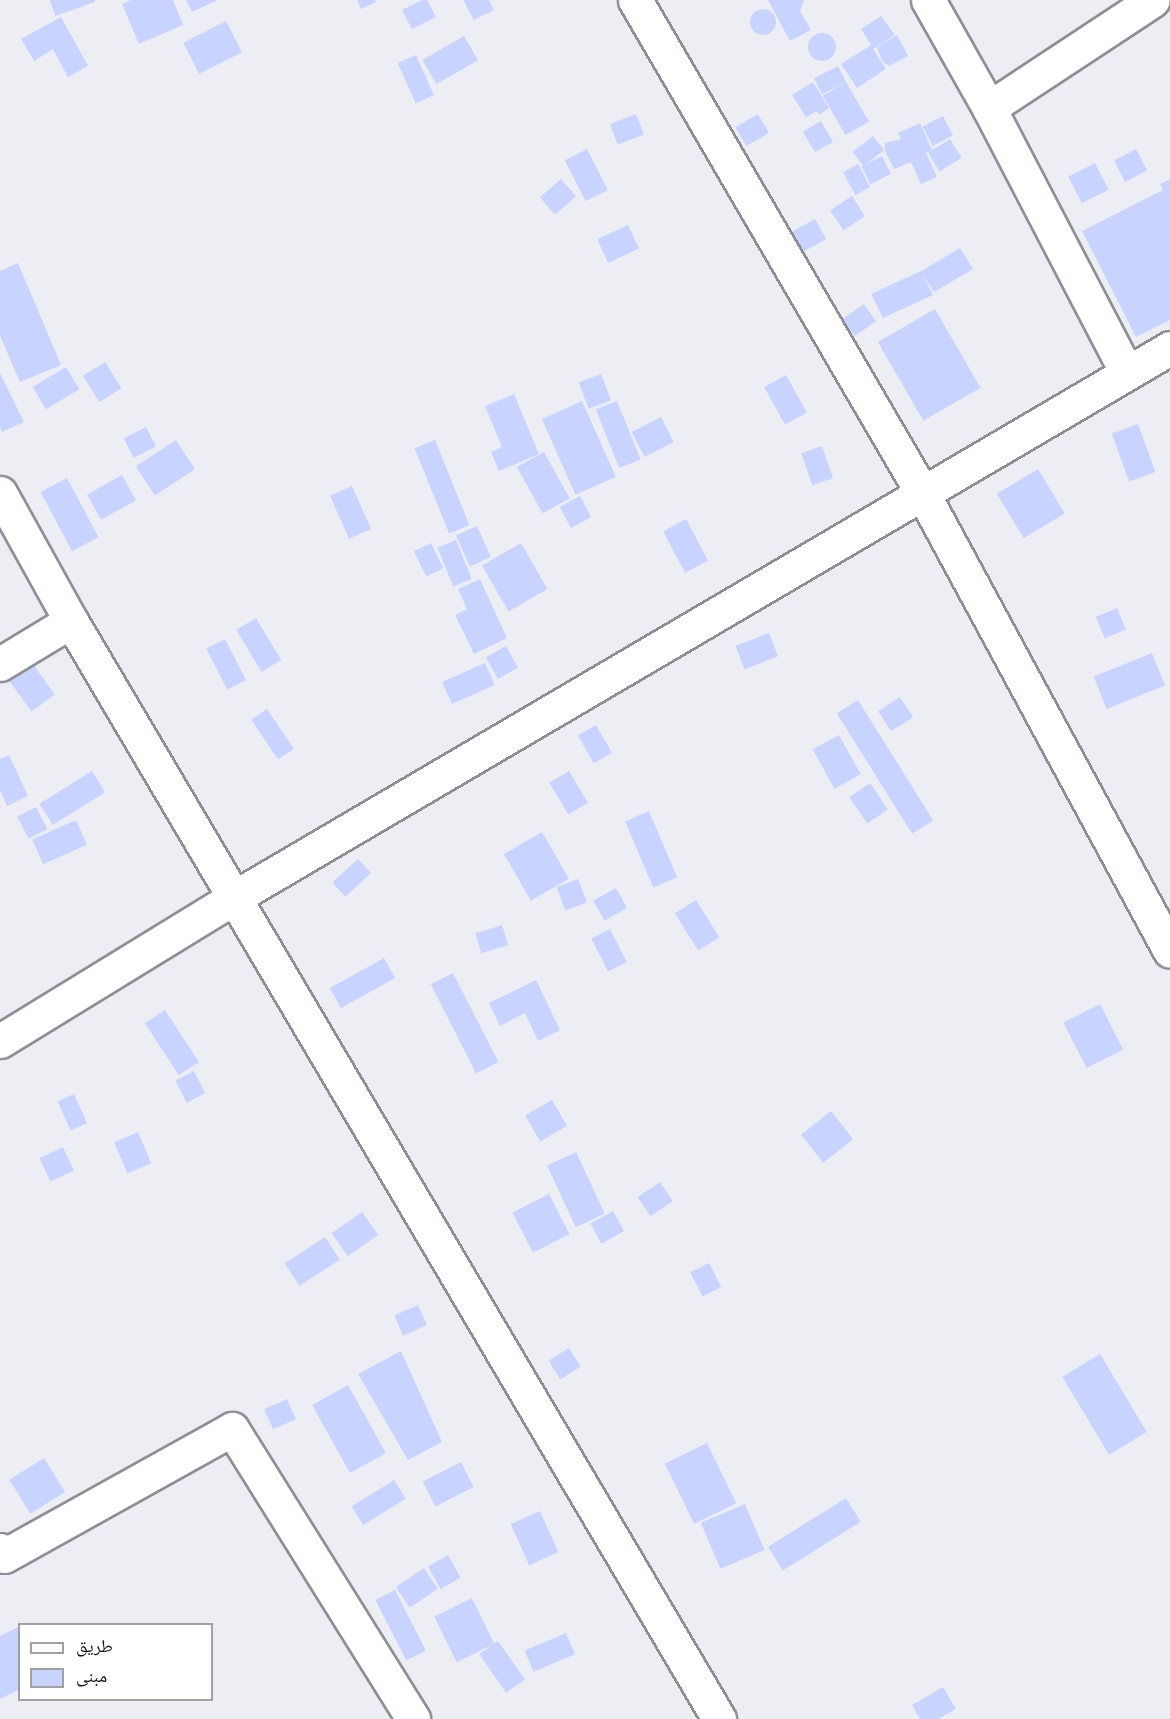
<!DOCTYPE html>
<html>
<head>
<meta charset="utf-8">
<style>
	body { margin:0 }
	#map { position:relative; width:1170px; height:1719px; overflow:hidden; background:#eceef4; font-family:Overpass,"Noto Naskh Arabic",sans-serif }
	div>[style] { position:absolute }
	.building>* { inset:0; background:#c8d4ff; transform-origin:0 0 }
	.round { border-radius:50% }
	.roads { filter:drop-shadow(2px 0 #8d8f95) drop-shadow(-2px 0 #8d8f95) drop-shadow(0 2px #8d8f95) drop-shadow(0 -2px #8d8f95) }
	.minor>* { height:33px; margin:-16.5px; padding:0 16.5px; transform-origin:16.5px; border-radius:16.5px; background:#fff }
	span { translate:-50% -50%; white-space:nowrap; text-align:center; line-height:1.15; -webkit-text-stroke:5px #fff; paint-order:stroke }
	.legend { position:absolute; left:18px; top:1623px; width:195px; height:78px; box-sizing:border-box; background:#fff; border:2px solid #a1a1a2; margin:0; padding:8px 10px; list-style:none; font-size:18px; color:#141517 }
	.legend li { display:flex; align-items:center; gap:12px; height:30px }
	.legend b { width:30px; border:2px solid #a1a1a2 }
</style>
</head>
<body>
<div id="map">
	<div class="building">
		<i style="clip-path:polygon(50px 0,95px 0,95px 2px,55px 16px)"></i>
		<i style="clip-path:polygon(131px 0,173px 0,183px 25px,139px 44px,122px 4px)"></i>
		<i style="clip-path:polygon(186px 0,218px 0,192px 12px)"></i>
		<i style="clip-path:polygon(357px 0,375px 0,376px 2px,361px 9px)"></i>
		<i style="clip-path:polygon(422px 0,427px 0,436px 17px,412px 29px,402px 10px)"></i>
		<i style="clip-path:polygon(463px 0,489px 0,494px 10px,474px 20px)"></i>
		<i style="clip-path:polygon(768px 0,804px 0,800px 11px,811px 30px,790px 41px)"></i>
		<i class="round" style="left:750px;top:9px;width:26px;height:26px"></i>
		<i style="clip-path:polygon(881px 16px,895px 35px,873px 49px,886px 69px,857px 88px,841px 64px,871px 45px,861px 29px)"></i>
		<i style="clip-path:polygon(61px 17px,88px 66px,68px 77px,53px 49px,34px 61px,21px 39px)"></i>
		<i style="left:226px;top:21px;width:35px;height:48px;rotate:63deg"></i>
		<i class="round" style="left:808px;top:33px;width:28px;height:28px"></i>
		<i style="clip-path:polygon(897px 35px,908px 56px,889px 66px,882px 61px,877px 47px)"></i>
		<i style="left:464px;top:36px;width:28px;height:48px;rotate:60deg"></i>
		<i style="left:416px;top:55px;width:44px;height:20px;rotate:66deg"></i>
		<i style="left:838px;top:66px;width:18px;height:27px;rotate:63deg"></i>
		<i style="clip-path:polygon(813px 82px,829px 108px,819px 115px,817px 111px,806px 117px,792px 95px)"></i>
		<i style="left:846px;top:82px;width:46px;height:27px;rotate:60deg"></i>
		<i style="left:636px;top:114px;width:22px;height:28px;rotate:69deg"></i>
		<i style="left:758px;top:114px;width:22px;height:26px;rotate:60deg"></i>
		<i style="left:943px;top:116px;width:22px;height:23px;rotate:63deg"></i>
		<i style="left:821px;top:121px;width:24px;height:21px;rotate:60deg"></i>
		<i style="clip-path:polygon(920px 123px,932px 150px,926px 153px,937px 177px,921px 184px,911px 162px,894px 169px,885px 151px,885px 143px,901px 139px,898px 133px)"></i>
		<i style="left:873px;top:136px;width:18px;height:26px;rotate:52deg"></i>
		<i style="left:950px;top:139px;width:22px;height:26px;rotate:58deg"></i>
		<i style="left:587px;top:149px;width:46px;height:25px;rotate:63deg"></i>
		<i style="left:1136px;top:149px;width:24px;height:25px;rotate:62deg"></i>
		<i style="left:882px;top:156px;width:20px;height:23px;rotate:63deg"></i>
		<i style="left:1095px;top:163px;width:30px;height:30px;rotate:63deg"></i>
		<i style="left:858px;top:164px;width:26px;height:17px;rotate:62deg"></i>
		<i style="left:561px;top:179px;width:23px;height:28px;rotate:49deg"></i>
		<i style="clip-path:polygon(1170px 179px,1170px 320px,1136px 337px,1082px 231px,1163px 190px,1160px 184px)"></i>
		<i style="left:852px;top:196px;width:24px;height:26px;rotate:57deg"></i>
		<i style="left:815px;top:219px;width:23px;height:29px;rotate:61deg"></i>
		<i style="left:628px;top:225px;width:26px;height:34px;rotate:65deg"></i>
		<i style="clip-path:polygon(960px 248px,973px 269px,934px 292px,923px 275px,933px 295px,883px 318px,871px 294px,921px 271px)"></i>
		<i style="clip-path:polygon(18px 263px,61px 365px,20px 382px,0 336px,0 271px)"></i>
		<i style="left:864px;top:304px;width:21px;height:26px;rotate:55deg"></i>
		<i style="left:935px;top:309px;width:91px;height:66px;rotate:60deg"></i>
		<i style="left:105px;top:362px;width:31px;height:26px;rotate:58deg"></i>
		<i style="left:66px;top:367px;width:26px;height:39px;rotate:59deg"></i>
		<i style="clip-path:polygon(0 373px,24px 422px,2px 432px,0 427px)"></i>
		<i style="left:601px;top:374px;width:28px;height:24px;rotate:69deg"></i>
		<i style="left:786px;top:375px;width:43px;height:25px;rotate:61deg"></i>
		<i style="clip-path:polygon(514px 394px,539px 454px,499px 471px,491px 452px,502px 447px,485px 406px)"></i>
		<i style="left:582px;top:401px;width:83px;height:44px;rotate:66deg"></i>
		<i style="left:617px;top:401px;width:63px;height:23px;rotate:68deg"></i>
		<i style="left:661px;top:417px;width:28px;height:33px;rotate:63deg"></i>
		<i style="left:1138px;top:424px;width:51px;height:28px;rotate:70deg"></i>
		<i style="left:146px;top:427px;width:22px;height:25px;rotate:63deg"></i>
		<i style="left:176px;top:440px;width:35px;height:48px;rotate:57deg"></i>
		<i style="left:435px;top:440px;width:92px;height:22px;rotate:68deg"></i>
		<i style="left:822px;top:446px;width:34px;height:22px;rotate:71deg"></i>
		<i style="left:544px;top:452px;width:53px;height:31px;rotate:61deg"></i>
		<i style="left:1038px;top:469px;width:52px;height:48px;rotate:59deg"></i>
		<i style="left:122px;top:475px;width:29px;height:40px;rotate:61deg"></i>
		<i style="left:67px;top:478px;width:67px;height:30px;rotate:62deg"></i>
		<i style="left:352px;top:486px;width:47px;height:24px;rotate:66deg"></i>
		<i style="left:580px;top:496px;width:24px;height:23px;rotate:62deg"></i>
		<i style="left:686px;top:519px;width:47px;height:26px;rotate:62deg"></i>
		<i style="left:477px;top:526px;width:34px;height:23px;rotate:66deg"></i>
		<i style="left:456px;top:540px;width:42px;height:20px;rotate:68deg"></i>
		<i style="left:431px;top:543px;width:28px;height:19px;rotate:64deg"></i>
		<i style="left:521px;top:543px;width:53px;height:45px;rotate:60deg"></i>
		<i style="clip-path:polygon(480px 579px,507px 638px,474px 654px,455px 615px,467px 609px,458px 589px)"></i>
		<i style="left:1117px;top:608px;width:23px;height:23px;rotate:67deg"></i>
		<i style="left:256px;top:618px;width:49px;height:23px;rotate:59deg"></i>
		<i style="left:769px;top:633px;width:25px;height:36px;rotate:69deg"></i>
		<i style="left:225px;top:639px;width:46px;height:21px;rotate:63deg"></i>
		<i style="left:506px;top:646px;width:25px;height:23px;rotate:61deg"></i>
		<i style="left:1152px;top:653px;width:35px;height:63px;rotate:68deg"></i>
		<i style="left:32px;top:663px;width:39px;height:29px;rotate:54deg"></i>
		<i style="left:485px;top:663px;width:24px;height:47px;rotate:66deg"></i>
		<i style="left:900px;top:697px;width:24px;height:26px;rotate:57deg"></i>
		<i style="left:858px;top:700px;width:142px;height:25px;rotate:58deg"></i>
		<i style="left:267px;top:709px;width:48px;height:19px;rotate:56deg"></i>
		<i style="left:596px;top:725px;width:32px;height:21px;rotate:60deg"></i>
		<i style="left:839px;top:735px;width:45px;height:30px;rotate:61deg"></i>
		<i style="clip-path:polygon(9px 755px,28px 796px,7px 806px,0 790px,0 759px)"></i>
		<i style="left:92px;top:771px;width:25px;height:62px;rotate:58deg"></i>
		<i style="left:569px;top:771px;width:37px;height:23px;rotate:59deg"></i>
		<i style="left:870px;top:783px;width:32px;height:25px;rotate:56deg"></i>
		<i style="left:36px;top:807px;width:25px;height:21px;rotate:63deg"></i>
		<i style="left:649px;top:811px;width:72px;height:26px;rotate:67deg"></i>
		<i style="left:76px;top:820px;width:27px;height:48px;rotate:66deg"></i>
		<i style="left:542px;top:832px;width:54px;height:44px;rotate:60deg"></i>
		<i style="left:358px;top:859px;width:19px;height:35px;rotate:47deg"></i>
		<i style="left:578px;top:879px;width:25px;height:23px;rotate:69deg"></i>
		<i style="left:616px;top:888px;width:23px;height:26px;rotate:61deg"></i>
		<i style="left:696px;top:900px;width:44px;height:25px;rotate:58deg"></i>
		<i style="left:502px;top:925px;width:21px;height:28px;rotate:73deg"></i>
		<i style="left:610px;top:929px;width:37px;height:21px;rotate:63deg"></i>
		<i style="left:384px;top:958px;width:23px;height:62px;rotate:61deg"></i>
		<i style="left:453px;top:973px;width:100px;height:25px;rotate:63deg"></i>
		<i style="clip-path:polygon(536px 980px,560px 1030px,538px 1041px,525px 1013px,500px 1026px,489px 1003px)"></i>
		<i style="left:1100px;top:1004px;width:51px;height:41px;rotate:63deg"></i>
		<i style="left:165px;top:1010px;width:62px;height:24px;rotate:57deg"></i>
		<i style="left:194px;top:1071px;width:25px;height:21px;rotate:63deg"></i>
		<i style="left:74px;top:1094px;width:32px;height:18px;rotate:66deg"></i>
		<i style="left:552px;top:1100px;width:30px;height:31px;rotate:60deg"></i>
		<i style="left:831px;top:1111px;width:36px;height:38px;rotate:52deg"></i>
		<i style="left:138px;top:1132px;width:34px;height:26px;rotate:67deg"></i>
		<i style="left:63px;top:1147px;width:26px;height:26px;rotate:65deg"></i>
		<i style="left:576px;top:1152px;width:68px;height:32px;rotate:65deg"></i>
		<i style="left:660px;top:1182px;width:23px;height:27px;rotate:56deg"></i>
		<i style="left:549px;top:1194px;width:45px;height:41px;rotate:63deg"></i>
		<i style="left:613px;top:1211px;width:23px;height:26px;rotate:61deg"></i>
		<i style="left:362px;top:1212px;width:28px;height:37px;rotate:55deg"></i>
		<i style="left:325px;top:1237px;width:27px;height:48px;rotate:57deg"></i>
		<i style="left:709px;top:1263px;width:27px;height:21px;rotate:63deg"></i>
		<i style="left:418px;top:1305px;width:22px;height:26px;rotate:66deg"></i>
		<i style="left:569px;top:1348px;width:22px;height:24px;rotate:58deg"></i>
		<i style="clip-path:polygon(401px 1351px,442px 1442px,408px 1460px,358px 1374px)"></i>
		<i style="left:1100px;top:1354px;width:91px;height:44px;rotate:59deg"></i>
		<i style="left:348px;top:1385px;width:78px;height:41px;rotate:61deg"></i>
		<i style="left:287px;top:1399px;width:22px;height:25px;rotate:66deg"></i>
		<i style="left:707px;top:1443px;width:67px;height:47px;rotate:64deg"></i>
		<i style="left:44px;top:1458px;width:40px;height:41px;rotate:58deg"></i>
		<i style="left:461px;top:1462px;width:28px;height:43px;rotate:63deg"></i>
		<i style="left:394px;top:1480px;width:22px;height:50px;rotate:58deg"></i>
		<i style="left:846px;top:1498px;width:28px;height:92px;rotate:58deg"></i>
		<i style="left:745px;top:1504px;width:50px;height:48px;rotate:67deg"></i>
		<i style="left:540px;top:1511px;width:45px;height:32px;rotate:66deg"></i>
		<i style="left:448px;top:1555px;width:26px;height:23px;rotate:61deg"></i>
		<i style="left:424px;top:1568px;width:25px;height:34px;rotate:56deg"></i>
		<i style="left:395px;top:1590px;width:68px;height:22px;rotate:63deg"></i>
		<i style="left:472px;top:1598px;width:51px;height:42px;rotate:64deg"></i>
		<i style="clip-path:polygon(18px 1627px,20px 1689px,0 1699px,0 1636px)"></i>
		<i style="left:566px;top:1633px;width:23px;height:45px;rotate:67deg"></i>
		<i style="left:498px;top:1641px;width:47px;height:23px;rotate:55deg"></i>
		<i style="clip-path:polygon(943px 1687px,956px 1709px,938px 1719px,920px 1719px,912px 1705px)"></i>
	</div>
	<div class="roads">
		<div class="minor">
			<i style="left:635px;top:0;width:572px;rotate:59.76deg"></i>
			<i style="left:923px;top:494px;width:519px;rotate:61.61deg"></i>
			<i style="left:928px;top:0;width:124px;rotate:60.5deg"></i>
			<i style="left:989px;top:108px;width:299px;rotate:62.5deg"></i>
			<i style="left:989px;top:108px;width:196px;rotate:-33.4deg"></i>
			<i style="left:0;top:493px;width:146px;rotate:61deg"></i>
			<i style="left:71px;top:621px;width:1275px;rotate:59.45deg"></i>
			<i style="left:0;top:664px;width:83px;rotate:-31.2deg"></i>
			<i style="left:0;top:1041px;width:276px;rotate:-31.5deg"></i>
			<i style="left:235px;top:897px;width:1084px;rotate:-30.42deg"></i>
			<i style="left:0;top:1550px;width:7px;rotate:56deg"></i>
			<i style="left:4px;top:1556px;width:261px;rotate:-29.1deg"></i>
			<i style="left:232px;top:1429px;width:342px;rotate:58deg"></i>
		</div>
	</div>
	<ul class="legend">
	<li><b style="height:8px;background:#fff"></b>طريق</li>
	<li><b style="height:16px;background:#c8d4ff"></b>مبنى</li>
	</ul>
</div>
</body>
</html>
